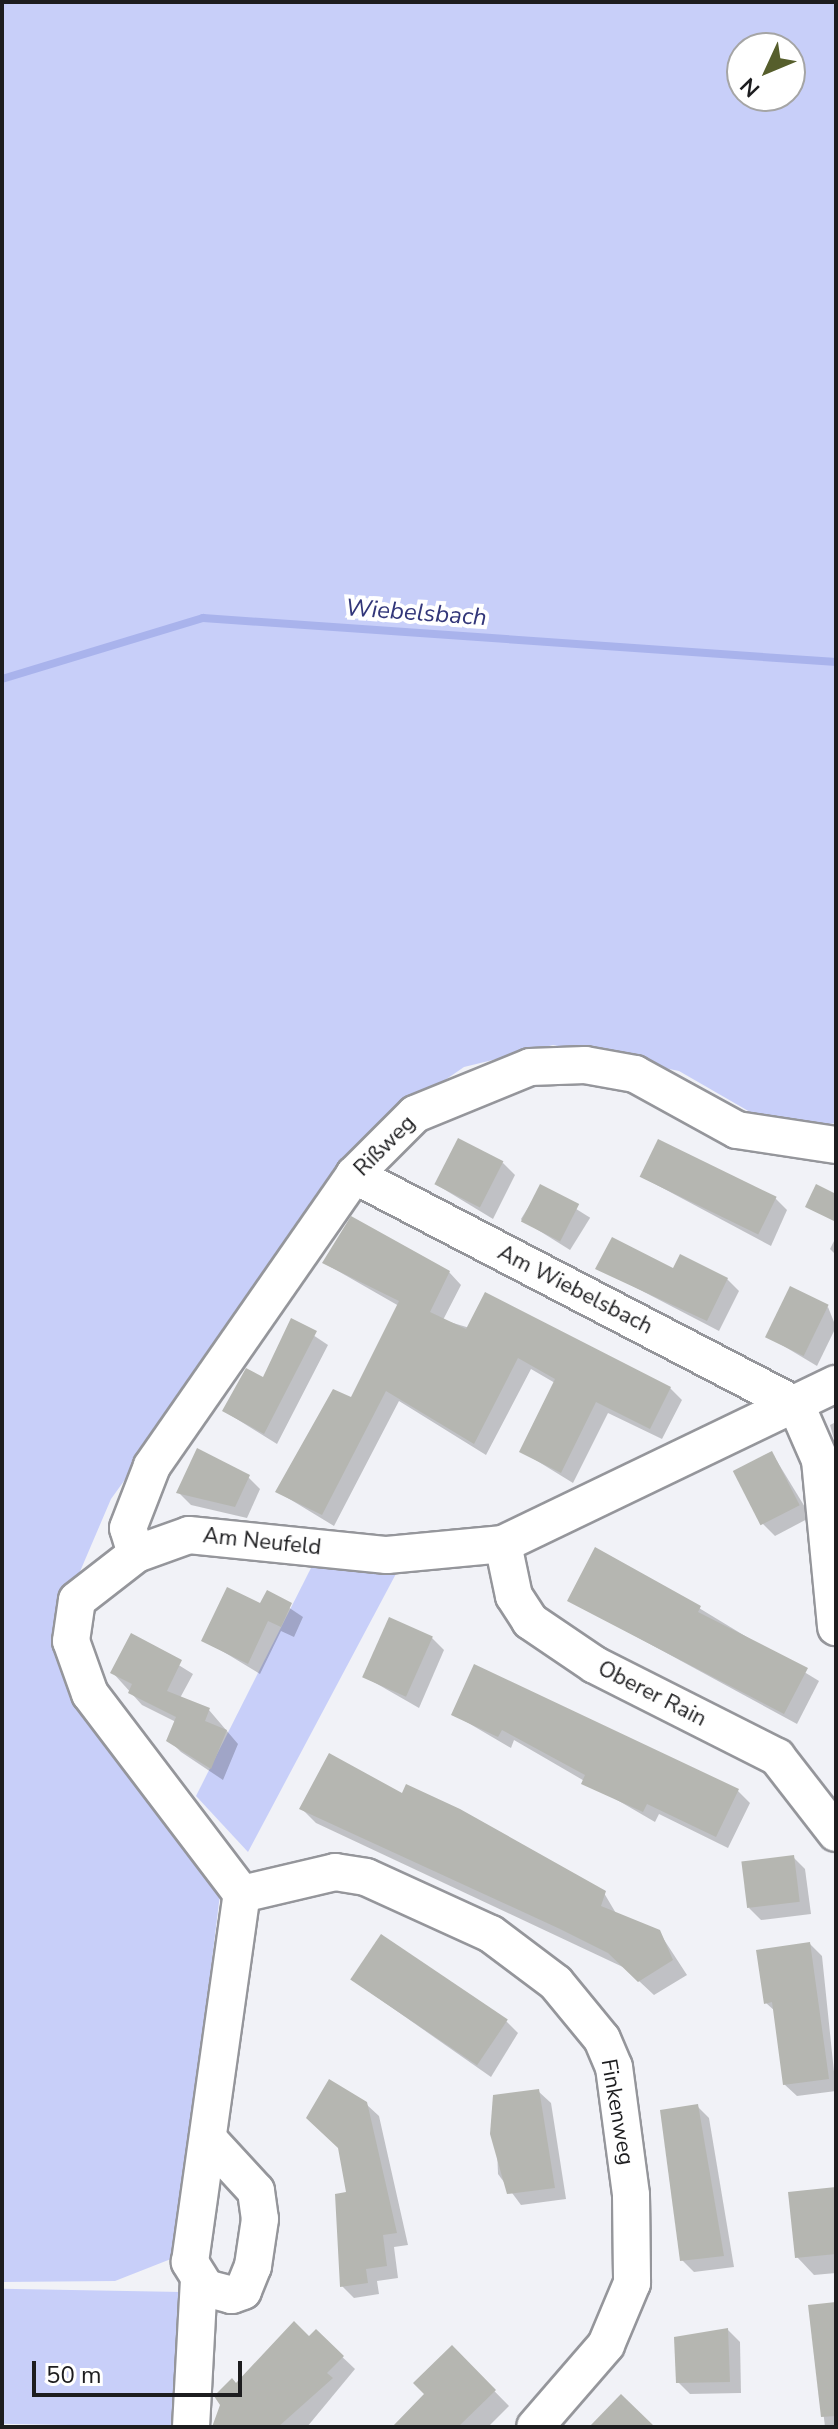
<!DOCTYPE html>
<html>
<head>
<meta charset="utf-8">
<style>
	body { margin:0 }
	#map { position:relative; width:838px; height:2429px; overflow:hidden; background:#f1f2f7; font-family:"Nunito Sans",sans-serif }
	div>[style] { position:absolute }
	.green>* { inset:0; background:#c8cff9; transform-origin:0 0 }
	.shadow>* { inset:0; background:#0003; transform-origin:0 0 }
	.stream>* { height:8px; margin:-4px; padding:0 4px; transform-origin:4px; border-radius:4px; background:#a9b3ec }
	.building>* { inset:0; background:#b5b6b1; transform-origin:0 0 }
	.roads { filter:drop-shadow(2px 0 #95969b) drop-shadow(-2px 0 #95969b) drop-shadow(0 2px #95969b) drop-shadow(0 -2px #95969b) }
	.minor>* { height:36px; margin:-18px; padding:0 18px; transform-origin:18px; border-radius:18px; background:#fff }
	span { translate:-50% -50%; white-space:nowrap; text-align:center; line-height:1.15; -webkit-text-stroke:8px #fff; paint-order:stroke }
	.street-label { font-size:22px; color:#1d1d1f }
	.water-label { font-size:24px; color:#323679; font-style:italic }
	.frame { position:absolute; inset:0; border:4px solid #1d1d1f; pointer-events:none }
	.north { position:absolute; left:726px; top:32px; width:80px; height:80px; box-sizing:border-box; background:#fff; border:2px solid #a5a5a5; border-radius:50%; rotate:226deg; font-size:22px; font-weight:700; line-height:32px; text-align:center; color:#1d1d1f }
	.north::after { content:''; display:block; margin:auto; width:28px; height:36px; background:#565e2c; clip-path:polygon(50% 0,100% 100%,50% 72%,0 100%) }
	.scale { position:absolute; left:32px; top:2361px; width:210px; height:36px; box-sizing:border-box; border:4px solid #1d1d1f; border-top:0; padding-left:10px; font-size:24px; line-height:28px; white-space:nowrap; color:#1d1d1f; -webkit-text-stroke:6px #fff; paint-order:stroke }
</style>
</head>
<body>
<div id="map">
	<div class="green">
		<i style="clip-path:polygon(evenodd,2px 2px,836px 2px,836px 1123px,783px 1131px,679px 1071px,553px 1045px,464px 1067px,382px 1123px,111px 1499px,58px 1623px,220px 1894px,176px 2257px,115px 2281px,2px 2282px,2px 2px,742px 48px,790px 48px,790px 96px,742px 96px,742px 48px)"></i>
		<i style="clip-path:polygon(313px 1564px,398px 1570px,248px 1852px,196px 1796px)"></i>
		<i style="left:182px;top:2292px;width:135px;height:180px;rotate:91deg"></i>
	</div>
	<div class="shadow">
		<i style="clip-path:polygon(503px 1163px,515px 1175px,493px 1219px,437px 1185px)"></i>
		<i style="clip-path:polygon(642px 1177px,775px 1198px,787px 1210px,771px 1246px)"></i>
		<i style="left:541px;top:1187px;width:58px;height:38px;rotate:32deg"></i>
		<i style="clip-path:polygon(836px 1237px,836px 1255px,830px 1249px)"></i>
		<i style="clip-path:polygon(324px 1263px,449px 1272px,461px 1285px,443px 1320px,670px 1388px,682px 1400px,662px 1439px,608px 1413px,573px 1483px,521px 1451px,555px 1383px,531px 1369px,486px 1455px,399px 1401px,334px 1526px,278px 1492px,352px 1400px,399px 1306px)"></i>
		<i style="clip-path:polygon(598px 1268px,727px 1279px,739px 1291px,719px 1331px)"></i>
		<i style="clip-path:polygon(828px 1307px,836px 1327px,817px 1366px,767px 1336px)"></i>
		<i style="clip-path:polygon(292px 1321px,328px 1345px,277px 1444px,224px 1411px,264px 1379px)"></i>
		<i style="clip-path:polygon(836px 1422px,836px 1446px,830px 1425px)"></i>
		<i style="clip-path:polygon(772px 1453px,811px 1517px,775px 1536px,763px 1524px)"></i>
		<i style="clip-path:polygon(248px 1477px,260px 1489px,247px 1518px,191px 1505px,179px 1493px)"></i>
		<i style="clip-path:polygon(267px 1593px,303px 1617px,294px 1637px,281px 1631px,260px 1674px,204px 1640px,261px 1606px)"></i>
		<i style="clip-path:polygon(569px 1600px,699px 1608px,819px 1681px,797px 1724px)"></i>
		<i style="clip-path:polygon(132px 1636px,193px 1674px,180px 1698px,209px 1710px,238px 1744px,223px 1780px,181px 1752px,169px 1740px,176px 1722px,142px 1705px,113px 1673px)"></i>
		<i style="clip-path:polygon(432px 1638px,444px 1650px,419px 1708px,365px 1677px)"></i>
		<i style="clip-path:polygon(453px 1714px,738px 1791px,750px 1803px,728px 1848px,659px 1814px,655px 1822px,514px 1740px,511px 1748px)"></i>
		<i style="clip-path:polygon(403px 1795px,604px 1893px,617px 1915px,659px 1932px,687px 1975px,654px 1995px,625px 1968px,316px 1823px,302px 1809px)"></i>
		<i style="clip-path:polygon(793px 1857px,805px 1869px,811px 1914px,761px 1920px,749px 1908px)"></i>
		<i style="clip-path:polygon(810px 1944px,822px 1956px,836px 2091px,797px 2096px,784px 2084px,776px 2012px,766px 2003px)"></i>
		<i style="clip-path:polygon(354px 1981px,506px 2021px,518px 2033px,491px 2077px)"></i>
		<i style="clip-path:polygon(538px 2091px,551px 2103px,566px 2199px,521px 2205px,498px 2174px,495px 2097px)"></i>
		<i style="clip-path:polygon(366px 2104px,379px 2116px,408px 2245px,394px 2247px,398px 2278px,377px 2281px,379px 2294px,354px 2298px,342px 2286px)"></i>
		<i style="clip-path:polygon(697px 2106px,709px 2118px,734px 2267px,694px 2272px,682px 2260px)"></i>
		<i style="clip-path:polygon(836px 2189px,836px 2273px,814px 2275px,797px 2257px)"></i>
		<i style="clip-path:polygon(836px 2304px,836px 2427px,825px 2427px,811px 2306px)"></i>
		<i style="clip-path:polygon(728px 2330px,740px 2342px,741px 2393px,690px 2394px,678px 2382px)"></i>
		<i style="clip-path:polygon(316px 2332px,355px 2369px,307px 2427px,215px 2427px,236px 2386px)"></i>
		<i style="clip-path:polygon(452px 2348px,509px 2406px,488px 2427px,394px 2427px,426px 2394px)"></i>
	</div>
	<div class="stream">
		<i style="left:2px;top:679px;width:210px;rotate:-16.9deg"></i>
		<i style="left:203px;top:618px;width:635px;rotate:3.98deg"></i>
	</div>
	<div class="building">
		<i style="left:458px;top:1138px;width:51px;height:52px;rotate:27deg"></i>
		<i style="left:658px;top:1139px;width:132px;height:42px;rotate:26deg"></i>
		<i style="left:540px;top:1184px;width:44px;height:42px;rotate:27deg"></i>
		<i style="clip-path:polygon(816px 1184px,836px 1194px,836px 1222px,805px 1207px)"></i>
		<i style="clip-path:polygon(351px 1216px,450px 1271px,430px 1312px,466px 1329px,485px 1292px,671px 1387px,650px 1429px,596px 1402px,561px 1473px,519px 1452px,555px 1379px,518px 1358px,474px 1444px,386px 1391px,322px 1515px,275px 1492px,333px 1389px,351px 1397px,399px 1301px,322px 1263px)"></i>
		<i style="clip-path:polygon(612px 1237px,673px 1268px,680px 1254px,728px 1278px,707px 1321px,595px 1269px)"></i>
		<i style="left:790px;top:1286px;width:43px;height:57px;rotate:26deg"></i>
		<i style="clip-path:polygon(291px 1318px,317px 1331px,264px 1434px,222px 1411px,246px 1368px,263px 1377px)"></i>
		<i style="clip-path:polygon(197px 1448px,250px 1475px,235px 1507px,176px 1493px)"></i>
		<i style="left:772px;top:1451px;width:61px;height:44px;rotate:63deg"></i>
		<i style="clip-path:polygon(595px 1547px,701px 1606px,698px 1612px,808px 1668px,784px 1714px,567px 1601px)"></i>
		<i style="clip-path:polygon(227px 1587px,260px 1603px,267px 1590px,292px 1603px,281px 1627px,268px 1621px,248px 1664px,201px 1641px)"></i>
		<i style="left:389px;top:1617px;width:48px;height:66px;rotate:24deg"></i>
		<i style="clip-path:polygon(131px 1633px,182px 1660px,167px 1691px,210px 1708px,205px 1721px,227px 1730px,211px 1769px,166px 1741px,176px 1717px,128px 1693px,132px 1684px,110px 1673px)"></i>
		<i style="clip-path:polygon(474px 1664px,739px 1789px,716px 1837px,647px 1804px,643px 1812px,581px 1784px,585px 1775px,502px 1730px,498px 1737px,451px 1715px)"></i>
		<i style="clip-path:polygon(329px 1753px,402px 1793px,406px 1784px,460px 1809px,606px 1891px,601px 1906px,660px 1930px,673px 1960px,638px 1982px,608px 1953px,560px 1929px,299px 1809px)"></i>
		<i style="left:794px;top:1855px;width:47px;height:53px;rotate:83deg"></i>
		<i style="left:381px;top:1934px;width:153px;height:55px;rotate:34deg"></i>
		<i style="clip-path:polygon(810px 1942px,829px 2079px,783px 2085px,772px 2002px,764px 2004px,756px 1950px)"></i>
		<i style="clip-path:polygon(329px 2079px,367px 2102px,397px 2233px,383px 2235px,387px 2266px,366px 2269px,368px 2283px,340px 2287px,335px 2194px,346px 2192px,338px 2148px,306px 2118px)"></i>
		<i style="clip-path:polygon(539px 2089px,555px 2188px,507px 2194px,490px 2134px,493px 2095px)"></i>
		<i style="clip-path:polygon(698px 2104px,724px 2256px,680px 2261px,660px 2110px)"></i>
		<i style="clip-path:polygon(836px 2187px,836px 2254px,795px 2258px,788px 2192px)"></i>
		<i style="clip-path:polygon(836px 2302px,836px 2416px,821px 2417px,808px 2305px)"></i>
		<i style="clip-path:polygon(294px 2321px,309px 2336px,316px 2329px,344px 2356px,327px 2373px,333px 2378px,278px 2427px,212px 2427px,220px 2405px,214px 2396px,232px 2378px,236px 2383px)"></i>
		<i style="clip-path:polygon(728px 2328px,730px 2382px,676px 2383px,674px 2337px)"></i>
		<i style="clip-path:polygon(452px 2345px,496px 2390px,458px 2427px,392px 2427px,424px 2394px,413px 2383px)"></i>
		<i style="clip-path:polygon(621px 2394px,655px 2427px,589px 2427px)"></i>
	</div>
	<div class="roads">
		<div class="minor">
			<i style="left:354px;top:1175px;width:498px;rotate:27.5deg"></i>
			<i style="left:796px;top:1405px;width:60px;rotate:66.4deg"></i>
			<i style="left:820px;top:1460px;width:168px;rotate:84.5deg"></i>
			<i style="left:503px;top:1544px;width:53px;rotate:78.1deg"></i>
			<i style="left:514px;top:1596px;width:30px;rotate:57deg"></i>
			<i style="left:530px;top:1621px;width:78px;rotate:34.1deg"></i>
			<i style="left:595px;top:1665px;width:204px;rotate:26.8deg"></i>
			<i style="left:777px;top:1757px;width:96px;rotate:52.2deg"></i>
			<i style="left:136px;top:1554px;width:27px;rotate:-107deg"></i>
			<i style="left:128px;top:1528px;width:66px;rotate:-68.8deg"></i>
			<i style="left:152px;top:1466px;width:354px;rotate:-55.2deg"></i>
			<i style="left:354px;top:1175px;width:86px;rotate:-45deg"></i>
			<i style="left:415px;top:1114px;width:124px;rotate:-22.2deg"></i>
			<i style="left:530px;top:1067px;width:55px;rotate:-2.1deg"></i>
			<i style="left:585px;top:1065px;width:51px;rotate:10.2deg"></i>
			<i style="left:635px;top:1074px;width:116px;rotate:28.8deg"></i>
			<i style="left:737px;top:1130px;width:100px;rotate:8.6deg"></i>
			<i style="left:242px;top:1894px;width:96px;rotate:-13.3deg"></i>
			<i style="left:335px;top:1872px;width:31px;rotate:9deg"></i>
			<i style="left:366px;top:1877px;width:137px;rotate:24.5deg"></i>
			<i style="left:491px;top:1934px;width:81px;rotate:37deg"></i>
			<i style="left:556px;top:1983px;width:72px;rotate:50.6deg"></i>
			<i style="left:602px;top:2039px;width:30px;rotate:67deg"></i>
			<i style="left:614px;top:2067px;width:129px;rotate:82.4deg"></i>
			<i style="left:631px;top:2195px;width:88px;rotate:89.3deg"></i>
			<i style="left:632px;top:2283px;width:67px;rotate:112.8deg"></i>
			<i style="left:606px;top:2345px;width:108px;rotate:130.9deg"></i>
			<i style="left:210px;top:2141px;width:68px;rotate:47.4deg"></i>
			<i style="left:256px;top:2191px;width:28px;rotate:82deg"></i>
			<i style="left:260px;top:2219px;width:48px;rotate:98.5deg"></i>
			<i style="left:253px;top:2266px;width:27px;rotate:112deg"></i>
			<i style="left:243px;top:2291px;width:12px;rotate:160deg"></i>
			<i style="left:232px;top:2295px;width:27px;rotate:-165deg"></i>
			<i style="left:206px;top:2288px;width:31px;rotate:-122deg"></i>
			<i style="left:190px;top:2262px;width:372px;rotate:-82deg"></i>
			<i style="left:242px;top:1894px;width:251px;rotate:-127.2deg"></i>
			<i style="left:90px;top:1694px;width:56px;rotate:-109.7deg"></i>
			<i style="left:71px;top:1641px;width:41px;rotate:-81.7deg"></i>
			<i style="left:77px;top:1600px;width:75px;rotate:-37.9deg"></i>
			<i style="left:136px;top:1554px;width:56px;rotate:-19.7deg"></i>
			<i style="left:189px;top:1535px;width:199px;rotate:5.8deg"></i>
			<i style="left:387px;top:1555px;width:117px;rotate:-5.4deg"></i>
			<i style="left:503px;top:1544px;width:369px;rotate:-25.7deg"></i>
			<i style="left:191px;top:2427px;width:146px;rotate:-86.9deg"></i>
		</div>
	</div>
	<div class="street-label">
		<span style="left:385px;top:1146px;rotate:-45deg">Rißweg</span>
		<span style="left:575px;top:1290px;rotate:27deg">Am Wiebelsbach</span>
		<span style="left:262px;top:1542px;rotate:6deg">Am Neufeld</span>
		<span style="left:652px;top:1694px;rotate:27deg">Oberer Rain</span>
		<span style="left:617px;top:2112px;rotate:80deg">Finkenweg</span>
	</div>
	<div class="water-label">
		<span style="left:416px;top:613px;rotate:4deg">Wiebelsbach</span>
	</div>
	<div class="frame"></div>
	<div class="north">N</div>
	<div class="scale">50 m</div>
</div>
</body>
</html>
